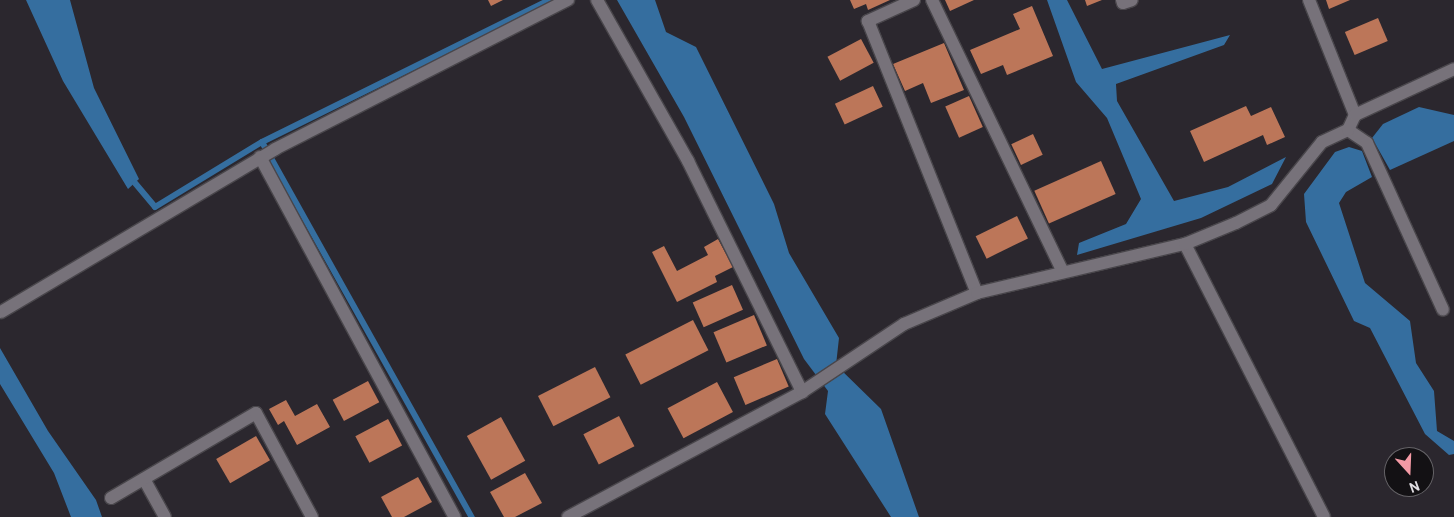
<!DOCTYPE html>
<html>
<head>
<meta charset="utf-8">
<style>
	body { margin:0 }
	#map { position:relative; width:1454px; height:517px; overflow:hidden; background:#2b272e; font-family:Overpass,sans-serif }
	div>[style] { position:absolute }
	.water>* { inset:0; background:#356e9f }
	.stream>* { height:6px; margin:-3px; padding:0 3px; transform-origin:3px; border-radius:3px; background:#356e9f }
	.building>* { inset:0; background:#bc7659; transform-origin:0 0 }
	.roads { filter:drop-shadow(1px 0 #49464b) drop-shadow(-1px 0 #49464b) drop-shadow(0 1px #49464b) drop-shadow(0 -1px #49464b) }
	.minor>* { height:12px; margin:-6px; padding:0 6px; transform-origin:6px; border-radius:6px; background:#77727a }
	span { translate:-50% -50%; white-space:nowrap; text-align:center; line-height:1.15; -webkit-text-stroke:5px #131114; paint-order:stroke }
	.north { position:absolute; left:1384px; top:447px; width:50px; height:50px; box-sizing:border-box; background:#131114; border:1px solid #656367; border-radius:50%; rotate:160deg; font-size:14px; font-weight:700; line-height:20px; text-align:center; color:#e1dee3 }
	.north::after { content:''; display:block; margin:auto; width:18px; height:22px; background:#f49aa5; clip-path:polygon(50% 0,100% 100%,50% 72%,0 100%) }
</style>
</head>
<body>
<div id="map">
	<div class="water">
		<i style="clip-path:polygon(26px 0,70px 0,94px 88px,139px 179px,128px 189px,63px 81px)"></i>
		<i style="clip-path:polygon(617px 0,655px 0,666px 32px,696px 47px,774px 204px,789px 253px,839px 338px,836px 365px,881px 409px,919px 517px,891px 517px,825px 414px,828px 391px,804px 359px,684px 117px)"></i>
		<i style="clip-path:polygon(1047px 0,1067px 0,1102px 69px,1230px 35px,1224px 45px,1116px 84px,1117px 101px,1174px 201px,1228px 187px,1286px 157px,1272px 184px,1201px 218px,1077px 255px,1079px 243px,1126px 224px,1141px 199px,1107px 118px,1076px 82px)"></i>
		<i style="clip-path:polygon(1419px 107px,1454px 115px,1454px 141px,1390px 170px,1372px 138px,1383px 124px)"></i>
		<i style="clip-path:polygon(1349px 147px,1362px 151px,1372px 177px,1346px 192px,1339px 203px,1365px 283px,1410px 321px,1416px 363px,1434px 391px,1437px 431px,1454px 441px,1454px 454px,1449px 455px,1425px 434px,1370px 328px,1354px 321px,1306px 222px,1304px 194px,1335px 152px)"></i>
		<i style="clip-path:polygon(0 348px,48px 431px,96px 500px,102px 517px,71px 517px,54px 473px,0 384px)"></i>
	</div>
	<div class="stream">
		<i style="left:262px;top:142px;width:430px;rotate:60.8deg"></i>
		<i style="left:135px;top:183px;width:31px;rotate:50deg"></i>
		<i style="left:155px;top:207px;width:125px;rotate:-31.3deg"></i>
		<i style="left:262px;top:142px;width:320px;rotate:-26.3deg"></i>
	</div>
	<div class="building">
		<i style="clip-path:polygon(488px 0,503px 0,491px 6px)"></i>
		<i style="clip-path:polygon(850px 0,890px 0,868px 10px,866px 4px,854px 9px)"></i>
		<i style="clip-path:polygon(945px 0,974px 0,950px 11px)"></i>
		<i style="clip-path:polygon(1085px 0,1102px 0,1087px 6px)"></i>
		<i style="clip-path:polygon(1326px 0,1350px 0,1329px 9px)"></i>
		<i style="clip-path:polygon(1032px 6px,1053px 56px,1007px 75px,1003px 65px,981px 74px,970px 50px,1020px 29px,1013px 14px)"></i>
		<i style="left:1378px;top:18px;width:25px;height:36px;rotate:67deg"></i>
		<i style="left:861px;top:39px;width:27px;height:38px;rotate:62deg"></i>
		<i style="clip-path:polygon(944px 43px,964px 90px,931px 103px,923px 83px,905px 91px,893px 64px)"></i>
		<i style="left:873px;top:86px;width:23px;height:42px;rotate:65deg"></i>
		<i style="left:969px;top:96px;width:34px;height:26px;rotate:66deg"></i>
		<i style="clip-path:polygon(1246px 106px,1251px 116px,1271px 107px,1285px 137px,1267px 145px,1263px 135px,1204px 162px,1190px 131px)"></i>
		<i style="left:1033px;top:134px;width:23px;height:24px;rotate:65deg"></i>
		<i style="left:1101px;top:161px;width:36px;height:73px;rotate:66deg"></i>
		<i style="left:1017px;top:216px;width:25px;height:46px;rotate:64deg"></i>
		<i style="clip-path:polygon(718px 239px,733px 267px,715px 276px,717px 282px,677px 302px,652px 252px,664px 246px,677px 271px,708px 255px,704px 247px)"></i>
		<i style="left:732px;top:285px;width:27px;height:43px;rotate:66deg"></i>
		<i style="left:754px;top:315px;width:33px;height:44px;rotate:67deg"></i>
		<i style="left:693px;top:320px;width:34px;height:76px;rotate:63deg"></i>
		<i style="left:777px;top:359px;width:30px;height:47px;rotate:67deg"></i>
		<i style="left:595px;top:367px;width:34px;height:64px;rotate:63deg"></i>
		<i style="left:368px;top:381px;width:24px;height:40px;rotate:62deg"></i>
		<i style="left:717px;top:382px;width:34px;height:56px;rotate:62deg"></i>
		<i style="clip-path:polygon(286px 400px,295px 416px,317px 404px,330px 427px,297px 445px,284px 421px,278px 425px,269px 409px)"></i>
		<i style="left:619px;top:416px;width:34px;height:40px;rotate:63deg"></i>
		<i style="left:501px;top:417px;width:50px;height:39px;rotate:61deg"></i>
		<i style="left:388px;top:419px;width:30px;height:37px;rotate:62deg"></i>
		<i style="left:256px;top:436px;width:28px;height:46px;rotate:60deg"></i>
		<i style="clip-path:polygon(525px 473px,542px 503px,515px 517px,504px 517px,490px 492px)"></i>
		<i style="clip-path:polygon(418px 477px,432px 502px,404px 517px,392px 517px,381px 497px)"></i>
	</div>
	<div class="roads">
		<div class="minor">
			<i style="left:597px;top:0;width:185px;rotate:60.5deg"></i>
			<i style="left:688px;top:161px;width:258px;rotate:63.7deg"></i>
			<i style="left:914px;top:0;width:51px;rotate:155.5deg"></i>
			<i style="left:868px;top:21px;width:293px;rotate:68.2deg"></i>
			<i style="left:932px;top:0;width:302px;rotate:64.3deg"></i>
			<i style="left:1122px;top:0;width:3px;rotate:72deg"></i>
			<i style="left:1123px;top:3px;width:9px;rotate:-18deg"></i>
			<i style="left:1309px;top:0;width:124px;rotate:68.2deg"></i>
			<i style="left:1348px;top:130px;width:23px;rotate:34deg"></i>
			<i style="left:1367px;top:143px;width:183px;rotate:65.5deg"></i>
			<i style="left:260px;top:157px;width:409px;rotate:61.6deg"></i>
			<i style="left:1185px;top:244px;width:306px;rotate:63deg"></i>
			<i style="left:1px;top:312px;width:319px;rotate:-30.7deg"></i>
			<i style="left:275px;top:149px;width:329px;rotate:-27deg"></i>
			<i style="left:144px;top:479px;width:43px;rotate:61.1deg"></i>
			<i style="left:111px;top:498px;width:168px;rotate:-30.4deg"></i>
			<i style="left:256px;top:413px;width:118px;rotate:61.7deg"></i>
			<i style="left:568px;top:517px;width:265px;rotate:-28.1deg"></i>
			<i style="left:802px;top:392px;width:123px;rotate:-33.7deg"></i>
			<i style="left:904px;top:324px;width:79px;rotate:-23deg"></i>
			<i style="left:977px;top:293px;width:214px;rotate:-13.3deg"></i>
			<i style="left:1185px;top:244px;width:55px;rotate:-22.4deg"></i>
			<i style="left:1236px;top:223px;width:39px;rotate:-27deg"></i>
			<i style="left:1271px;top:205px;width:81px;rotate:-51deg"></i>
			<i style="left:1322px;top:142px;width:29px;rotate:-25deg"></i>
			<i style="left:1348px;top:130px;width:17px;rotate:-65deg"></i>
			<i style="left:1355px;top:115px;width:109px;rotate:-24.9deg"></i>
		</div>
	</div>
	<div class="north">N</div>
</div>
</body>
</html>
